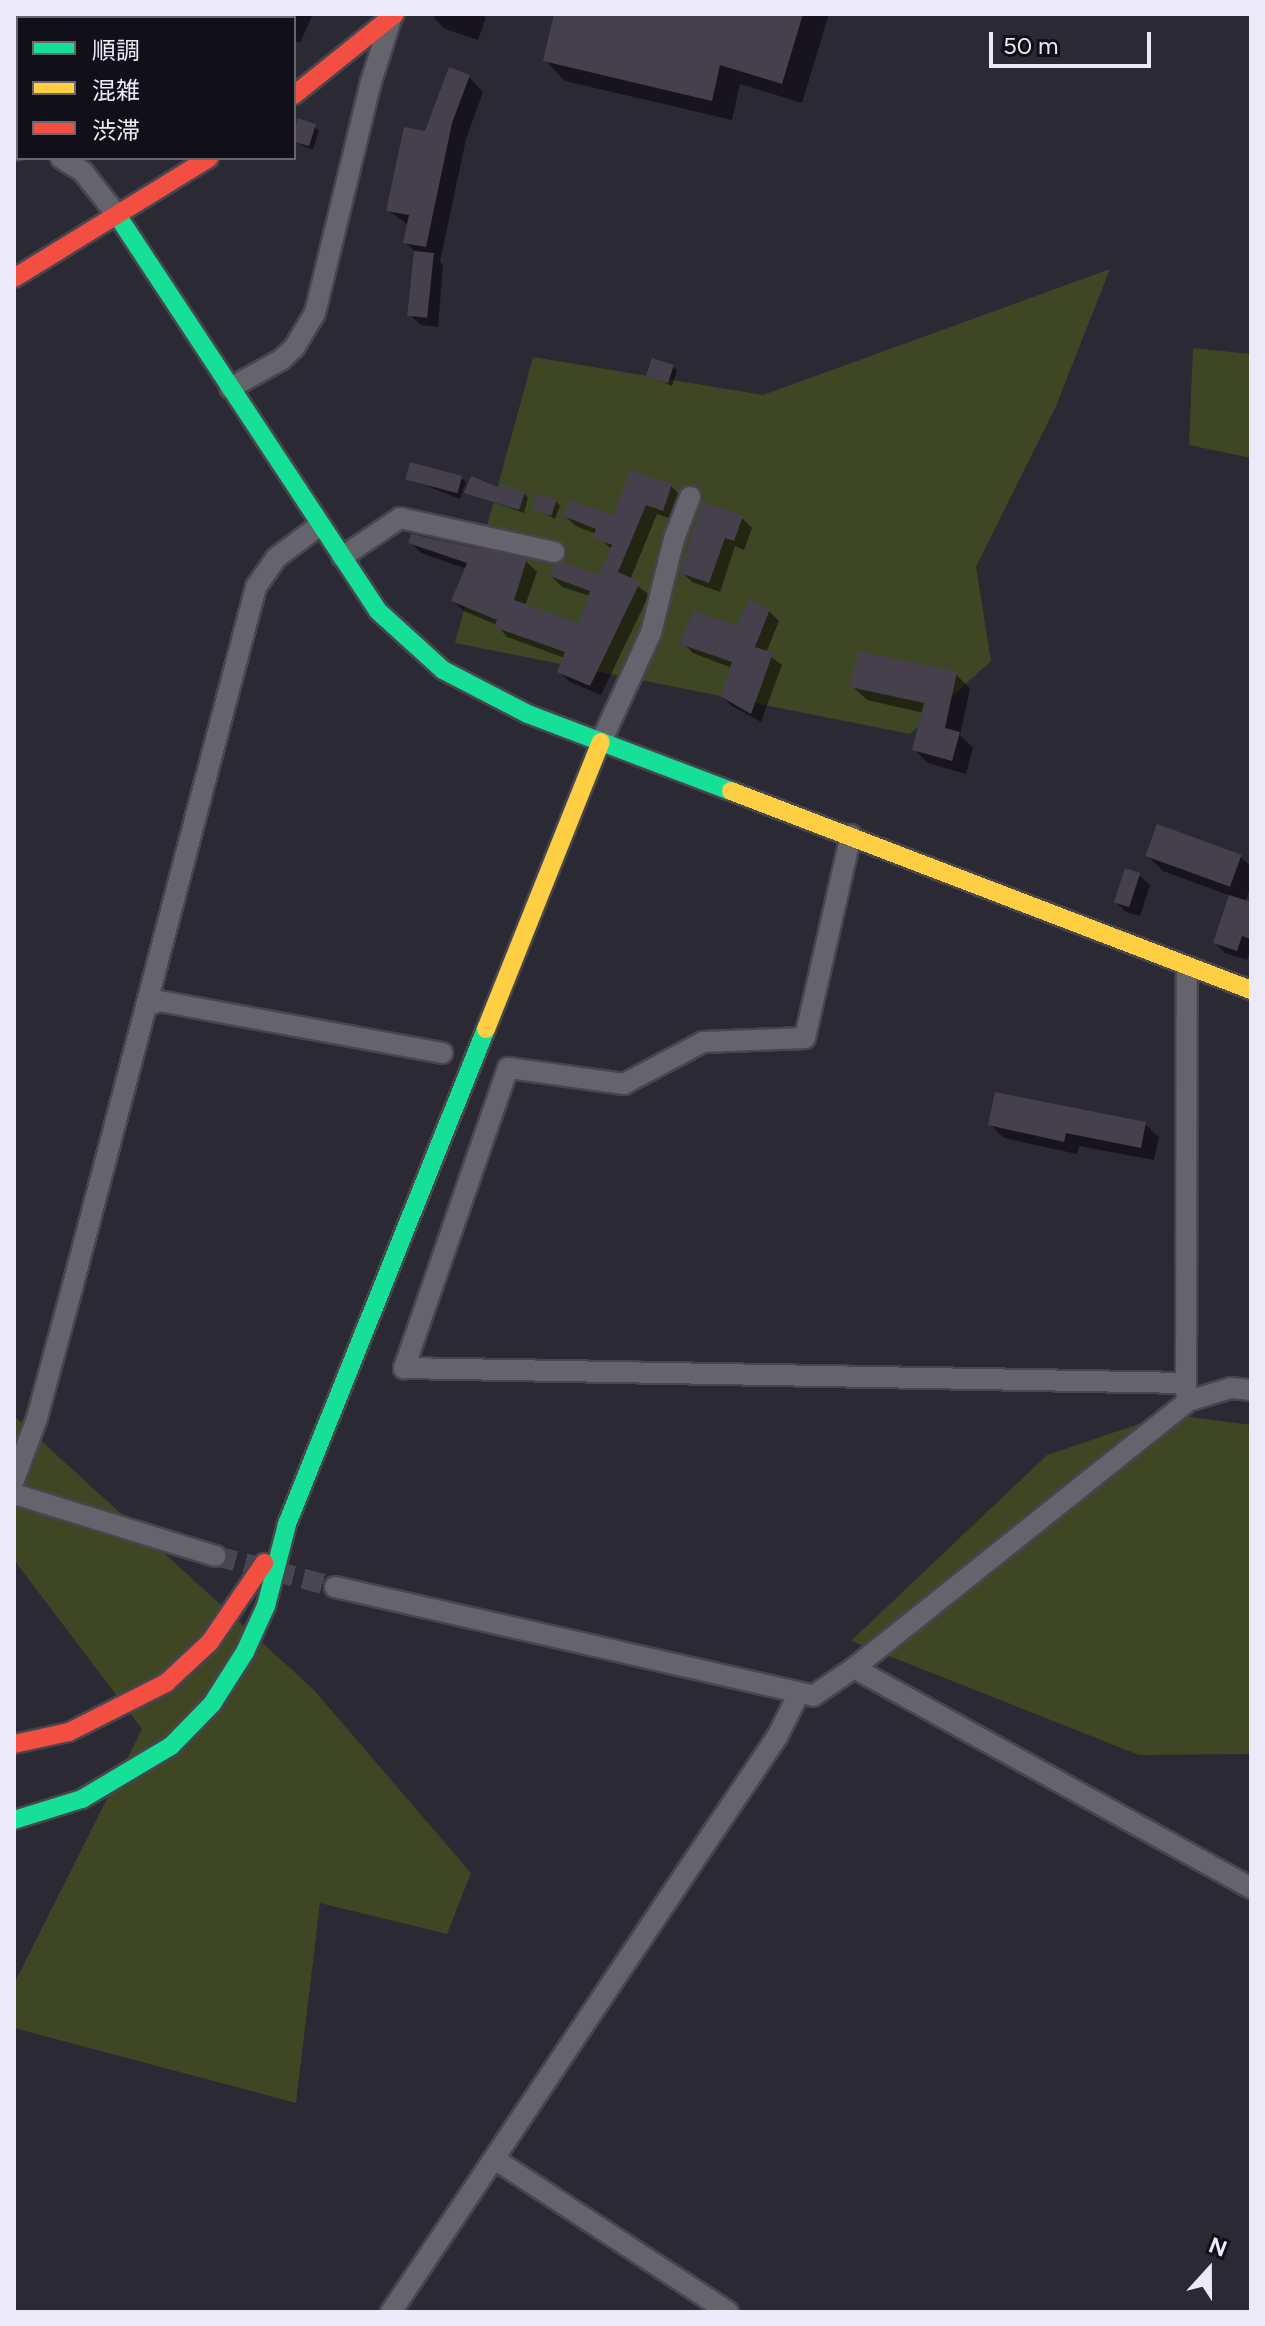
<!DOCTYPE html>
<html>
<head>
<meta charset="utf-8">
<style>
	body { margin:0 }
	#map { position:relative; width:1265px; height:2326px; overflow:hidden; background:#2b2933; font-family:Figtree,"Noto Sans JP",sans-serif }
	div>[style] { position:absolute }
	.green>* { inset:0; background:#3f4623 }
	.shadow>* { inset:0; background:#0007 }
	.building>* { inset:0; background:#45404c; transform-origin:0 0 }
	.street-tunnel>* { height:20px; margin-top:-10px; transform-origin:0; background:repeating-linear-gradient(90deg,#484651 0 20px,transparent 0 30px) }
	.roads { filter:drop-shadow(2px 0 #47464f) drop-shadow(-2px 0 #47464f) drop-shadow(0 2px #47464f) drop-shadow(0 -2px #47464f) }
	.street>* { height:20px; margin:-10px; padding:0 10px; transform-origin:10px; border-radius:10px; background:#65636b }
	.fast>* { height:18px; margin:-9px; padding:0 9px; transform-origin:9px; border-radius:9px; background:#16e098 }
	.slow>* { height:18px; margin:-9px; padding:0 9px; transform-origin:9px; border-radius:9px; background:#ffcf43 }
	.jam>* { height:18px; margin:-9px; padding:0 9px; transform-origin:9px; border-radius:9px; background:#f24e42 }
	span { translate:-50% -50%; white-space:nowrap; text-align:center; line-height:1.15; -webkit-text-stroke:8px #110f18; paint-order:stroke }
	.frame { position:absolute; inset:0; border:16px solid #ece9f8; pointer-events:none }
	.legend { position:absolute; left:16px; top:16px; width:280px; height:144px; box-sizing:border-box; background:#110f18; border:2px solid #696672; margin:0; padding:10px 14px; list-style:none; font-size:24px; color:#ece9f8 }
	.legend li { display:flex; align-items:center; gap:16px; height:40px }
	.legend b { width:40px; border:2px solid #696672 }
	.north { position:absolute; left:1169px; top:2230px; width:80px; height:80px; -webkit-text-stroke:6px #110f18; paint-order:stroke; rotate:21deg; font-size:22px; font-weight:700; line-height:32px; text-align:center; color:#ece9f8 }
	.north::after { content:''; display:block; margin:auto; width:28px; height:36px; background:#ece9f8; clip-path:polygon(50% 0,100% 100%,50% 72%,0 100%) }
	.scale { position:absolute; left:989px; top:32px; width:162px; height:36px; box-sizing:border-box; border:4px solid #ece9f8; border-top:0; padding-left:10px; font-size:24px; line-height:28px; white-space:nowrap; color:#ece9f8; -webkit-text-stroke:6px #110f18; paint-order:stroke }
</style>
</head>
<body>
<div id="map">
	<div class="green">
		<i style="clip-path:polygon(1110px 269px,1056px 406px,976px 567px,991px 661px,910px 734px,455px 643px,533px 357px,763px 395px)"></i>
		<i style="clip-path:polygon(1193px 348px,1251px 354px,1251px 458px,1189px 445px)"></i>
		<i style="clip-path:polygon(1168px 1414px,1251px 1425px,1251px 1754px,1139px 1755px,851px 1641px,1047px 1455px)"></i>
		<i style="clip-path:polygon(14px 1416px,314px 1690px,471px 1873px,447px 1934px,320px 1903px,296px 2103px,14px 2028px,14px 1984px,142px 1729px,14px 1560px)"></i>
	</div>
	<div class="shadow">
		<i style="clip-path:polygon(19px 14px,69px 14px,67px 18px,18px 18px,18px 48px,14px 45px,14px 22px)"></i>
		<i style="clip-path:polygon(266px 14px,313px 14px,300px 43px,294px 40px,294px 18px,265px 18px)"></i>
		<i style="clip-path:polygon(436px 14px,482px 14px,486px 18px,478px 40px,445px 29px,434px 18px)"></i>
		<i style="clip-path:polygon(556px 14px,829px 14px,802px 103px,740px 84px,732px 120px,565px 81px,545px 60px)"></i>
		<i style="clip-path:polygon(18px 57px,18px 115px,14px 113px,14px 67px)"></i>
		<i style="clip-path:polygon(469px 77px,483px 92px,466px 139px,440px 262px,443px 265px,438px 327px,421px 325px,410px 315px,416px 252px,405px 242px,409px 226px,388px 210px,426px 133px)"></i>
		<i style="clip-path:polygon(298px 120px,319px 130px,313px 150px,294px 142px)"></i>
		<i style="clip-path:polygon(673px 366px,677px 371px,672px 386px,649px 376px)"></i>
		<i style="clip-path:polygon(407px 478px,461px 478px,466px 482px,460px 499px)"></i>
		<i style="clip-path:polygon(671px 486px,682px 497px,674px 520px,657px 514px,630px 580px,649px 595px,601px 695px,570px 682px,560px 672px,565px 658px,507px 637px,497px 625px,464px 611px,453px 601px,467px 569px,421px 553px,410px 542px,526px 561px,537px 572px,525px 606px,580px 625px,590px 596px,562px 587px,551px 576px,599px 577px,612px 550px,596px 534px,576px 526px,565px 516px,615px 518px)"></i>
		<i style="clip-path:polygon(502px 491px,524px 493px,528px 498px,524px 513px,467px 493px)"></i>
		<i style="clip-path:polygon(556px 501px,560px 506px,555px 519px,534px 508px)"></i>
		<i style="clip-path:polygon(742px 518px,752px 528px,744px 550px,735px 546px,720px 592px,692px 582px,682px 572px)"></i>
		<i style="clip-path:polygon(749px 603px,769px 611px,779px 621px,766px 653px,782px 665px,761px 722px,732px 706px,722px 696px,732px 668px,693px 653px,683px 643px,738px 629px)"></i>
		<i style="clip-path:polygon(956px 674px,970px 689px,960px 735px,973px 748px,966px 774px,928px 763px,914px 749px,924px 713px,867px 700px,852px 686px)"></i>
		<i style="clip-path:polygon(1148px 856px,1240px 856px,1251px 867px,1251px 886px,1245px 902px,1251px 904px,1251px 948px,1247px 960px,1225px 953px,1215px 943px,1231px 896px,1163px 871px)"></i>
		<i style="clip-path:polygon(1139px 875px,1150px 885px,1140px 916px,1126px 912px,1116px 902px)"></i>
		<i style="clip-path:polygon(990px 1124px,1145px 1124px,1159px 1137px,1154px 1160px,1079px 1146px,1077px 1154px,1004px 1138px)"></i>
	</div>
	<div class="building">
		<i style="clip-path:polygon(554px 14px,803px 14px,782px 84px,720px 65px,712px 101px,543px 61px)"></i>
		<i style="clip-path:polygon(449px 67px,470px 75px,452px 123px,426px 247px,403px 243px,409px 215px,386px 211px,404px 127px,425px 131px)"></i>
		<i style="clip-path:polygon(297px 118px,316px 124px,309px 146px,294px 142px)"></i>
		<i style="left:414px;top:251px;width:20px;height:65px;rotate:6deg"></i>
		<i style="left:652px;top:358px;width:23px;height:19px;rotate:18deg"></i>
		<i style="left:410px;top:462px;width:54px;height:18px;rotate:15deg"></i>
		<i style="clip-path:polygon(630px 470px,672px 484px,663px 511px,646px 505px,618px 572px,640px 582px,590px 686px,557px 672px,565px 652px,494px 627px,497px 620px,451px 601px,467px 563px,408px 543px,411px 534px,527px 559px,514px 600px,579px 623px,590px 591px,549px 576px,553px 565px,562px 562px,598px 575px,612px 545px,593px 537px,596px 529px,563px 516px,569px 500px,614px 515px)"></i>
		<i style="clip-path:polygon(471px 476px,500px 488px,502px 484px,525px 492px,519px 510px,464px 493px)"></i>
		<i style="left:537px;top:493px;width:21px;height:17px;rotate:19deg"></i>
		<i style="clip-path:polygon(702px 502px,743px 516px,734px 541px,725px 538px,709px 583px,680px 573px)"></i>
		<i style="clip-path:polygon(748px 600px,770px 609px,755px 647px,773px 653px,751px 714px,720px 696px,732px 662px,680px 644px,693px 610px,737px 626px)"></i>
		<i style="clip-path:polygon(858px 651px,957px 672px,945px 728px,960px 732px,952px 761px,912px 750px,924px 703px,850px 687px)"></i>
		<i style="left:1157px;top:824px;width:90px;height:34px;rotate:20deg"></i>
		<i style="left:1125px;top:868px;width:16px;height:36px;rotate:18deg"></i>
		<i style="clip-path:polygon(1229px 895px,1251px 902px,1251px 939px,1242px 936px,1237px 951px,1213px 943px)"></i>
		<i style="clip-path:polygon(995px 1092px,1146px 1122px,1141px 1148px,1066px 1133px,1064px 1142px,988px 1125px)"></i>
	</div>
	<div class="street-tunnel">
		<i style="left:216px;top:1556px;width:123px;rotate:14.6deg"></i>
	</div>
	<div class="roads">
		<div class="street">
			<i style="left:14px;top:150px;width:4px;rotate:-14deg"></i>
			<i style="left:61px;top:158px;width:26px;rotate:32deg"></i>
			<i style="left:83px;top:172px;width:55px;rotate:51.7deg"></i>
			<i style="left:230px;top:388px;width:58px;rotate:-28.8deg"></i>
			<i style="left:281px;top:360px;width:18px;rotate:-43deg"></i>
			<i style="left:294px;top:348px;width:41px;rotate:-59deg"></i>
			<i style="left:315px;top:313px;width:238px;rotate:-76.4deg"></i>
			<i style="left:371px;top:82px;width:66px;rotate:-72.4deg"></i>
			<i style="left:342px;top:557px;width:70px;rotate:-33.9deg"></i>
			<i style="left:400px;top:518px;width:158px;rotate:12.4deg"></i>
			<i style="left:601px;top:742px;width:120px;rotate:-65.4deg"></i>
			<i style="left:651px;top:633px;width:97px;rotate:-76.3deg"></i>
			<i style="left:674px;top:539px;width:45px;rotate:-69.1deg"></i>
			<i style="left:851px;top:835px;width:208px;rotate:102.8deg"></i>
			<i style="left:805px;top:1038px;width:102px;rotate:177.8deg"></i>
			<i style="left:703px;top:1042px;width:89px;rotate:152deg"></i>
			<i style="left:624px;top:1084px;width:117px;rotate:-172.1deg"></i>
			<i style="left:508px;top:1068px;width:318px;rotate:109.1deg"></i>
			<i style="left:404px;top:1368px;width:781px;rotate:1.1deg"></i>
			<i style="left:147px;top:1006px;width:13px;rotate:-23deg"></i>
			<i style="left:159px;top:1001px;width:288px;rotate:10.4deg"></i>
			<i style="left:1186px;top:1393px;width:426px;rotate:-89.9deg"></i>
			<i style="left:14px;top:1480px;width:66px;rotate:-69.6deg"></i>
			<i style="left:37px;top:1418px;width:126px;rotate:-74.9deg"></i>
			<i style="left:70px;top:1296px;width:733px;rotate:-75.3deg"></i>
			<i style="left:256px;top:587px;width:35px;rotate:-55deg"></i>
			<i style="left:276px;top:558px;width:55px;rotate:-36.9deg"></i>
			<i style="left:14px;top:1494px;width:211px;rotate:17.1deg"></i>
			<i style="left:335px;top:1587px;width:490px;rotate:12.8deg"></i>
			<i style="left:813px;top:1696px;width:50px;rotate:-34.3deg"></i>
			<i style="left:854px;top:1668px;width:428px;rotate:-38.6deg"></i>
			<i style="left:1188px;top:1401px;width:45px;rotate:-16.8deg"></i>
			<i style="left:1231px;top:1388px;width:20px;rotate:6deg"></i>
			<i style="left:854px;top:1668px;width:454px;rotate:29deg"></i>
			<i style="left:496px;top:2160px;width:277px;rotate:33.2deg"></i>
			<i style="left:391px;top:2312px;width:693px;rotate:-56.13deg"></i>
			<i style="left:777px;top:1737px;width:49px;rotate:-63.4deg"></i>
		</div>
		<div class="fast">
			<i style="left:117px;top:215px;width:474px;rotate:56.6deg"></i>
			<i style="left:378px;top:611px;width:88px;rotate:42.2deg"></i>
			<i style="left:443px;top:670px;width:96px;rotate:27.4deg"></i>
			<i style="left:528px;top:714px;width:217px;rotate:20.8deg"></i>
			<i style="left:14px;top:1820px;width:71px;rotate:-17.2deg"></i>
			<i style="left:82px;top:1799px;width:104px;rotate:-30.8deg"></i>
			<i style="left:171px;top:1746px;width:59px;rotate:-45.7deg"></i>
			<i style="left:212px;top:1704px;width:62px;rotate:-57.6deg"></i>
			<i style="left:245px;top:1652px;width:51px;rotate:-65.5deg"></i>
			<i style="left:266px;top:1606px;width:85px;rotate:-75.6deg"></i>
			<i style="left:287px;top:1524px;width:534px;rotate:-68.1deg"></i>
		</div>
		<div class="slow">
			<i style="left:731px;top:791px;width:557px;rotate:20.94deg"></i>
			<i style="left:486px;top:1029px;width:309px;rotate:-68.2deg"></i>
		</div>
		<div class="jam">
			<i style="left:294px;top:95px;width:129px;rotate:-38.7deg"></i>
			<i style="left:14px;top:278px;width:229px;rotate:-31.6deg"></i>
			<i style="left:14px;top:1744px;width:56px;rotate:-12.3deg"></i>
			<i style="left:69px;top:1732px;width:109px;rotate:-26.8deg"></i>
			<i style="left:166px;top:1683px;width:60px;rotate:-43deg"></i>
			<i style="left:210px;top:1642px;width:96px;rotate:-55.6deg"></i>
		</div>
	</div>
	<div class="frame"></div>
	<ul class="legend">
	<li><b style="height:10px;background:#16e098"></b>順調</li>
	<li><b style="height:10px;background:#ffcf43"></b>混雑</li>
	<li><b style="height:10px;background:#f24e42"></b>渋滞</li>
	</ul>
	<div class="north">N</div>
	<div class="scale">50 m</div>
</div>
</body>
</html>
